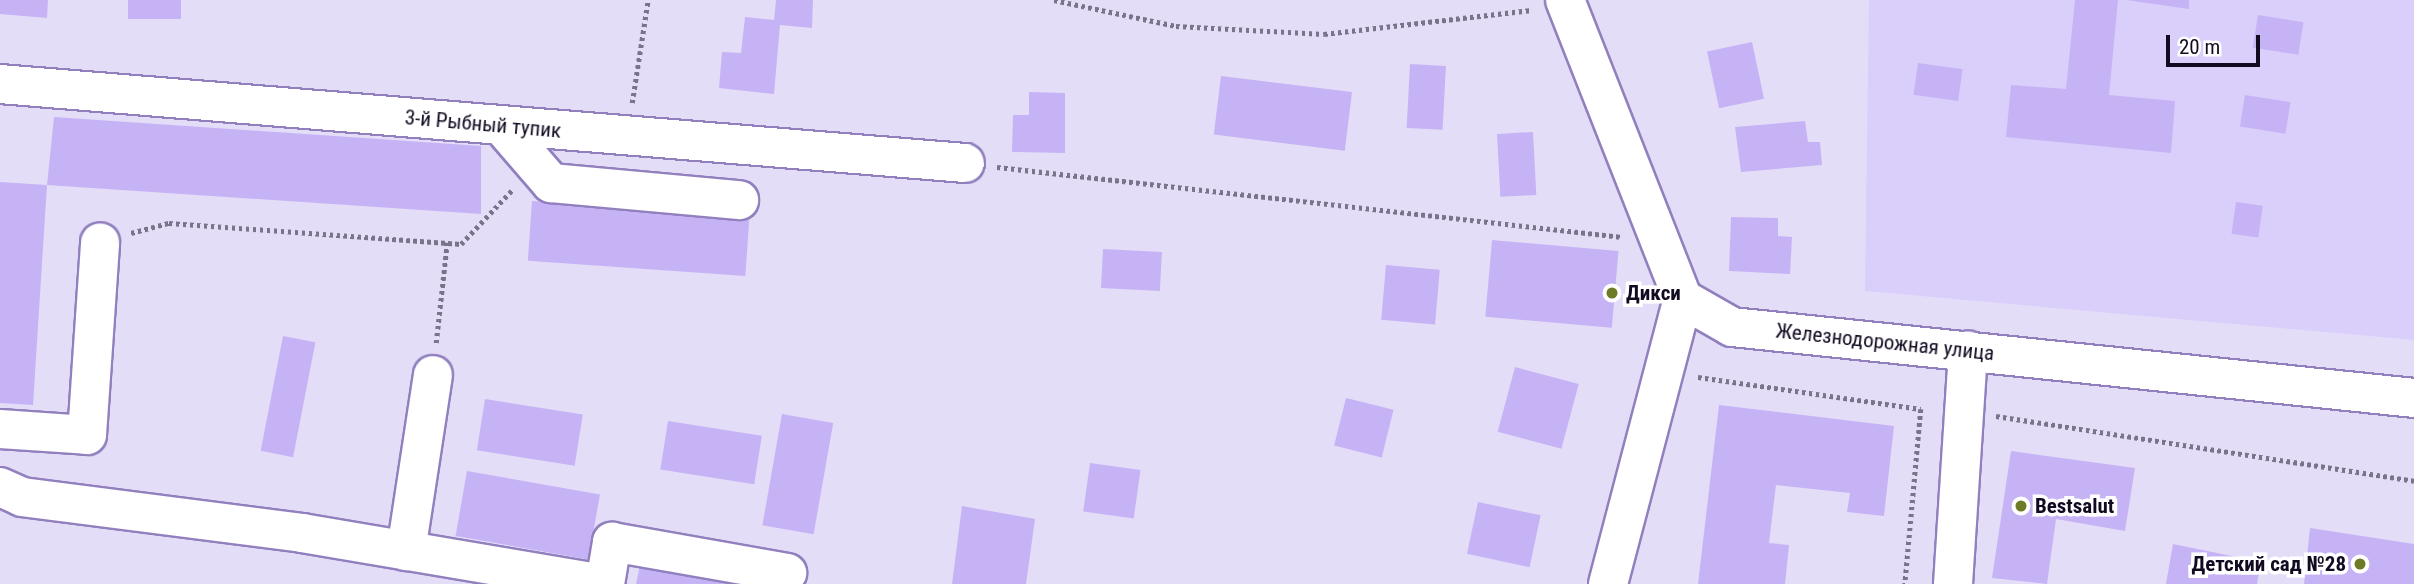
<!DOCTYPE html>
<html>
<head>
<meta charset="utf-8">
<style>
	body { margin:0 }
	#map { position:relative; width:2414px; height:584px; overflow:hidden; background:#e4ddf8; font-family:"Roboto Condensed",sans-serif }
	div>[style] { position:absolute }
	.built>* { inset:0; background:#dacefb }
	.building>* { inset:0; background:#c6b3f5; transform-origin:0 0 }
	.path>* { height:4.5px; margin-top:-2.25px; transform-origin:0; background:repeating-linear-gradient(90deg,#7a738c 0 3.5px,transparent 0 7px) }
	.roads { filter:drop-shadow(2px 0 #9280be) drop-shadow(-2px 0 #9280be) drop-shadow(0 2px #9280be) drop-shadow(0 -2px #9280be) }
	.minor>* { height:38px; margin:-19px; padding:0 19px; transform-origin:19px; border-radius:19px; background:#fff }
	.dots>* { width:19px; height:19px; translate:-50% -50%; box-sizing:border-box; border:4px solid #fff; border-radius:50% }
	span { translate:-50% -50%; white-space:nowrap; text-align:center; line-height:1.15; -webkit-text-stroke:7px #fff; paint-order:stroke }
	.street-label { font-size:21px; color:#120a21 }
	.poi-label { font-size:21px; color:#120a21; font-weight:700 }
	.left { translate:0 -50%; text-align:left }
	.right { translate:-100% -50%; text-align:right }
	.scale { position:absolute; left:2166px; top:35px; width:94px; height:32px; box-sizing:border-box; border:4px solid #120a21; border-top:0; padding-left:9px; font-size:21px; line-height:24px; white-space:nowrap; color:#120a21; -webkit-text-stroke:5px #fff; paint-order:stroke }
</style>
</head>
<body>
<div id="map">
	<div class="built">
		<i style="clip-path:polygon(1869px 0,2414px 0,2414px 340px,1865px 291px)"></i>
	</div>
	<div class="building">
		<i style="clip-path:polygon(0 0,48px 0,47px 18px,0 14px)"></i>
		<i style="left:128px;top:0;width:53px;height:19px"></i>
		<i style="clip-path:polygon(776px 0,813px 0,812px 28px,780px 25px,774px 94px,719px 88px,722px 52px,741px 53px,745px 17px,774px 20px)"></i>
		<i style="clip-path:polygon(2075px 0,2118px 0,2109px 95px,2175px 101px,2171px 153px,2006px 137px,2011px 85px,2066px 89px)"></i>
		<i style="clip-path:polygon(2126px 0,2189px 0,2189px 9px)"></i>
		<i style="left:2258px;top:15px;width:46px;height:33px;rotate:9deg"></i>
		<i style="left:1752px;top:42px;width:58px;height:46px;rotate:78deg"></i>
		<i style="left:1918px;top:63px;width:45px;height:32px;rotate:8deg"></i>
		<i style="left:1410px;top:64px;width:36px;height:64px;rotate:3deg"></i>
		<i style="left:1221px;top:76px;width:132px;height:59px;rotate:7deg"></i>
		<i style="clip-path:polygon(1029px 92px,1065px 93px,1065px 153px,1012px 152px,1013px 115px,1029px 115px)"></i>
		<i style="left:2245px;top:95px;width:46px;height:32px;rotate:9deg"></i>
		<i style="clip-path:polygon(54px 117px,481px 146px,481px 214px,47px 185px,33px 405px,0 403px,0 182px,47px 185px)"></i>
		<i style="clip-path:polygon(1805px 121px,1808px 142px,1820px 142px,1822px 165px,1741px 172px,1735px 127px)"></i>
		<i style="left:1533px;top:132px;width:63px;height:36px;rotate:87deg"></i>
		<i style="left:532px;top:201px;width:218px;height:60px;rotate:4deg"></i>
		<i style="left:2236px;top:202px;width:27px;height:32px;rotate:8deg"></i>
		<i style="clip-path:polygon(1731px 217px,1778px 218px,1778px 236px,1792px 237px,1790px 274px,1729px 271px)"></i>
		<i style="left:1492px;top:240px;width:127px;height:77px;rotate:5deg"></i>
		<i style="left:1103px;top:249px;width:59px;height:39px;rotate:3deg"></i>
		<i style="left:1386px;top:265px;width:54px;height:55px;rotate:5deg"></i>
		<i style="left:283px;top:336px;width:33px;height:117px;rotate:11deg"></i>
		<i style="left:1515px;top:367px;width:66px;height:67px;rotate:15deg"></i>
		<i style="left:1346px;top:398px;width:49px;height:49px;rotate:14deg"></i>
		<i style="left:485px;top:399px;width:99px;height:52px;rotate:9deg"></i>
		<i style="clip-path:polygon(1719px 405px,1894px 426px,1884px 516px,1847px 512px,1850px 493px,1776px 485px,1769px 543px,1789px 545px,1785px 584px,1698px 584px)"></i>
		<i style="left:782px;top:414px;width:52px;height:113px;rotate:10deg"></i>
		<i style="left:668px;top:421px;width:95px;height:49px;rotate:9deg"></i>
		<i style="clip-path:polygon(2011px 451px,2135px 468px,2125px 531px,2056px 519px,2047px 584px,1992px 578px)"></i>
		<i style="left:1090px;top:463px;width:51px;height:49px;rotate:8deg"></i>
		<i style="left:467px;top:471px;width:135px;height:66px;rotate:10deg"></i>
		<i style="left:1478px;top:502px;width:64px;height:53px;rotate:12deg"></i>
		<i style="clip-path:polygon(962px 506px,1035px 519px,1026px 584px,952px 584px)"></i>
		<i style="clip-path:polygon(2310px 528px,2414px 544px,2414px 584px,2304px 584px)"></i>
		<i style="clip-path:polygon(2173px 544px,2261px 562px,2257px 584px,2166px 584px)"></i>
		<i style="clip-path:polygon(641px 561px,744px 584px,636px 584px)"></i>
	</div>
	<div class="path">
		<i style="left:1054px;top:0;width:125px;rotate:12deg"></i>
		<i style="left:1176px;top:26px;width:148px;rotate:3.1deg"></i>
		<i style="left:1324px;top:34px;width:209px;rotate:-6.6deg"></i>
		<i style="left:632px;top:103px;width:104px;rotate:-81.2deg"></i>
		<i style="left:997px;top:167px;width:629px;rotate:6.39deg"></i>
		<i style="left:131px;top:233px;width:39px;rotate:-15deg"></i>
		<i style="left:169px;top:223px;width:293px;rotate:4.1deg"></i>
		<i style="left:461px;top:244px;width:76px;rotate:-46.6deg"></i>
		<i style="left:436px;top:343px;width:101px;rotate:-83.7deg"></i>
		<i style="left:1698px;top:377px;width:225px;rotate:8.2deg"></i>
		<i style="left:1921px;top:409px;width:176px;rotate:95.2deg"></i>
		<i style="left:1996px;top:416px;width:423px;rotate:8.8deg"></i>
	</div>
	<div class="roads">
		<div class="minor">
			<i style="left:1565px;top:0;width:321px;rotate:68.5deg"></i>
			<i style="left:1683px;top:299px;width:56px;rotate:29.7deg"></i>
			<i style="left:1732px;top:327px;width:686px;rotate:5.94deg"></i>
			<i style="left:0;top:84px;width:968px;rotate:4.68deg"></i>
			<i style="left:501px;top:125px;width:77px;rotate:49.2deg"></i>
			<i style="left:551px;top:183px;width:189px;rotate:5.2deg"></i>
			<i style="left:0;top:429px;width:87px;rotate:3.9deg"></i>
			<i style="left:87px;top:435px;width:193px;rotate:-86.1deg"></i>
			<i style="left:0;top:487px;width:24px;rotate:24deg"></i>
			<i style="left:22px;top:497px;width:282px;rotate:7.3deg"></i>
			<i style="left:302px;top:533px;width:307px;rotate:9.6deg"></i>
			<i style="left:406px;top:551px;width:178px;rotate:-81.3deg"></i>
			<i style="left:605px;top:584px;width:43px;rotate:-80.5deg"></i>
			<i style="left:612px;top:542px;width:178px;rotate:10deg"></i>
			<i style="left:1608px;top:584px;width:295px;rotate:-75.3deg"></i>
			<i style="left:1953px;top:584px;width:234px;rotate:-86.3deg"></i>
		</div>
	</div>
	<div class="dots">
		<i style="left:1612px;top:293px;background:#6e7a26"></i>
		<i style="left:2021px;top:506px;background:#6e7a26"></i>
		<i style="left:2360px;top:564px;background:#6e7a26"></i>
	</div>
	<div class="street-label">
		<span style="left:483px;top:124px;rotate:5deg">3-й Рыбный тупик</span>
		<span style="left:1885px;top:342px;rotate:6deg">Железнодорожная улица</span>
	</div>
	<div class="poi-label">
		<span class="left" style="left:1626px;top:293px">Дикси</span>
		<span class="left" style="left:2035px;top:506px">Bestsalut</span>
		<span class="right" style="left:2346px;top:564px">Детский сад №28</span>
	</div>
	<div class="scale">20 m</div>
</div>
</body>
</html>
